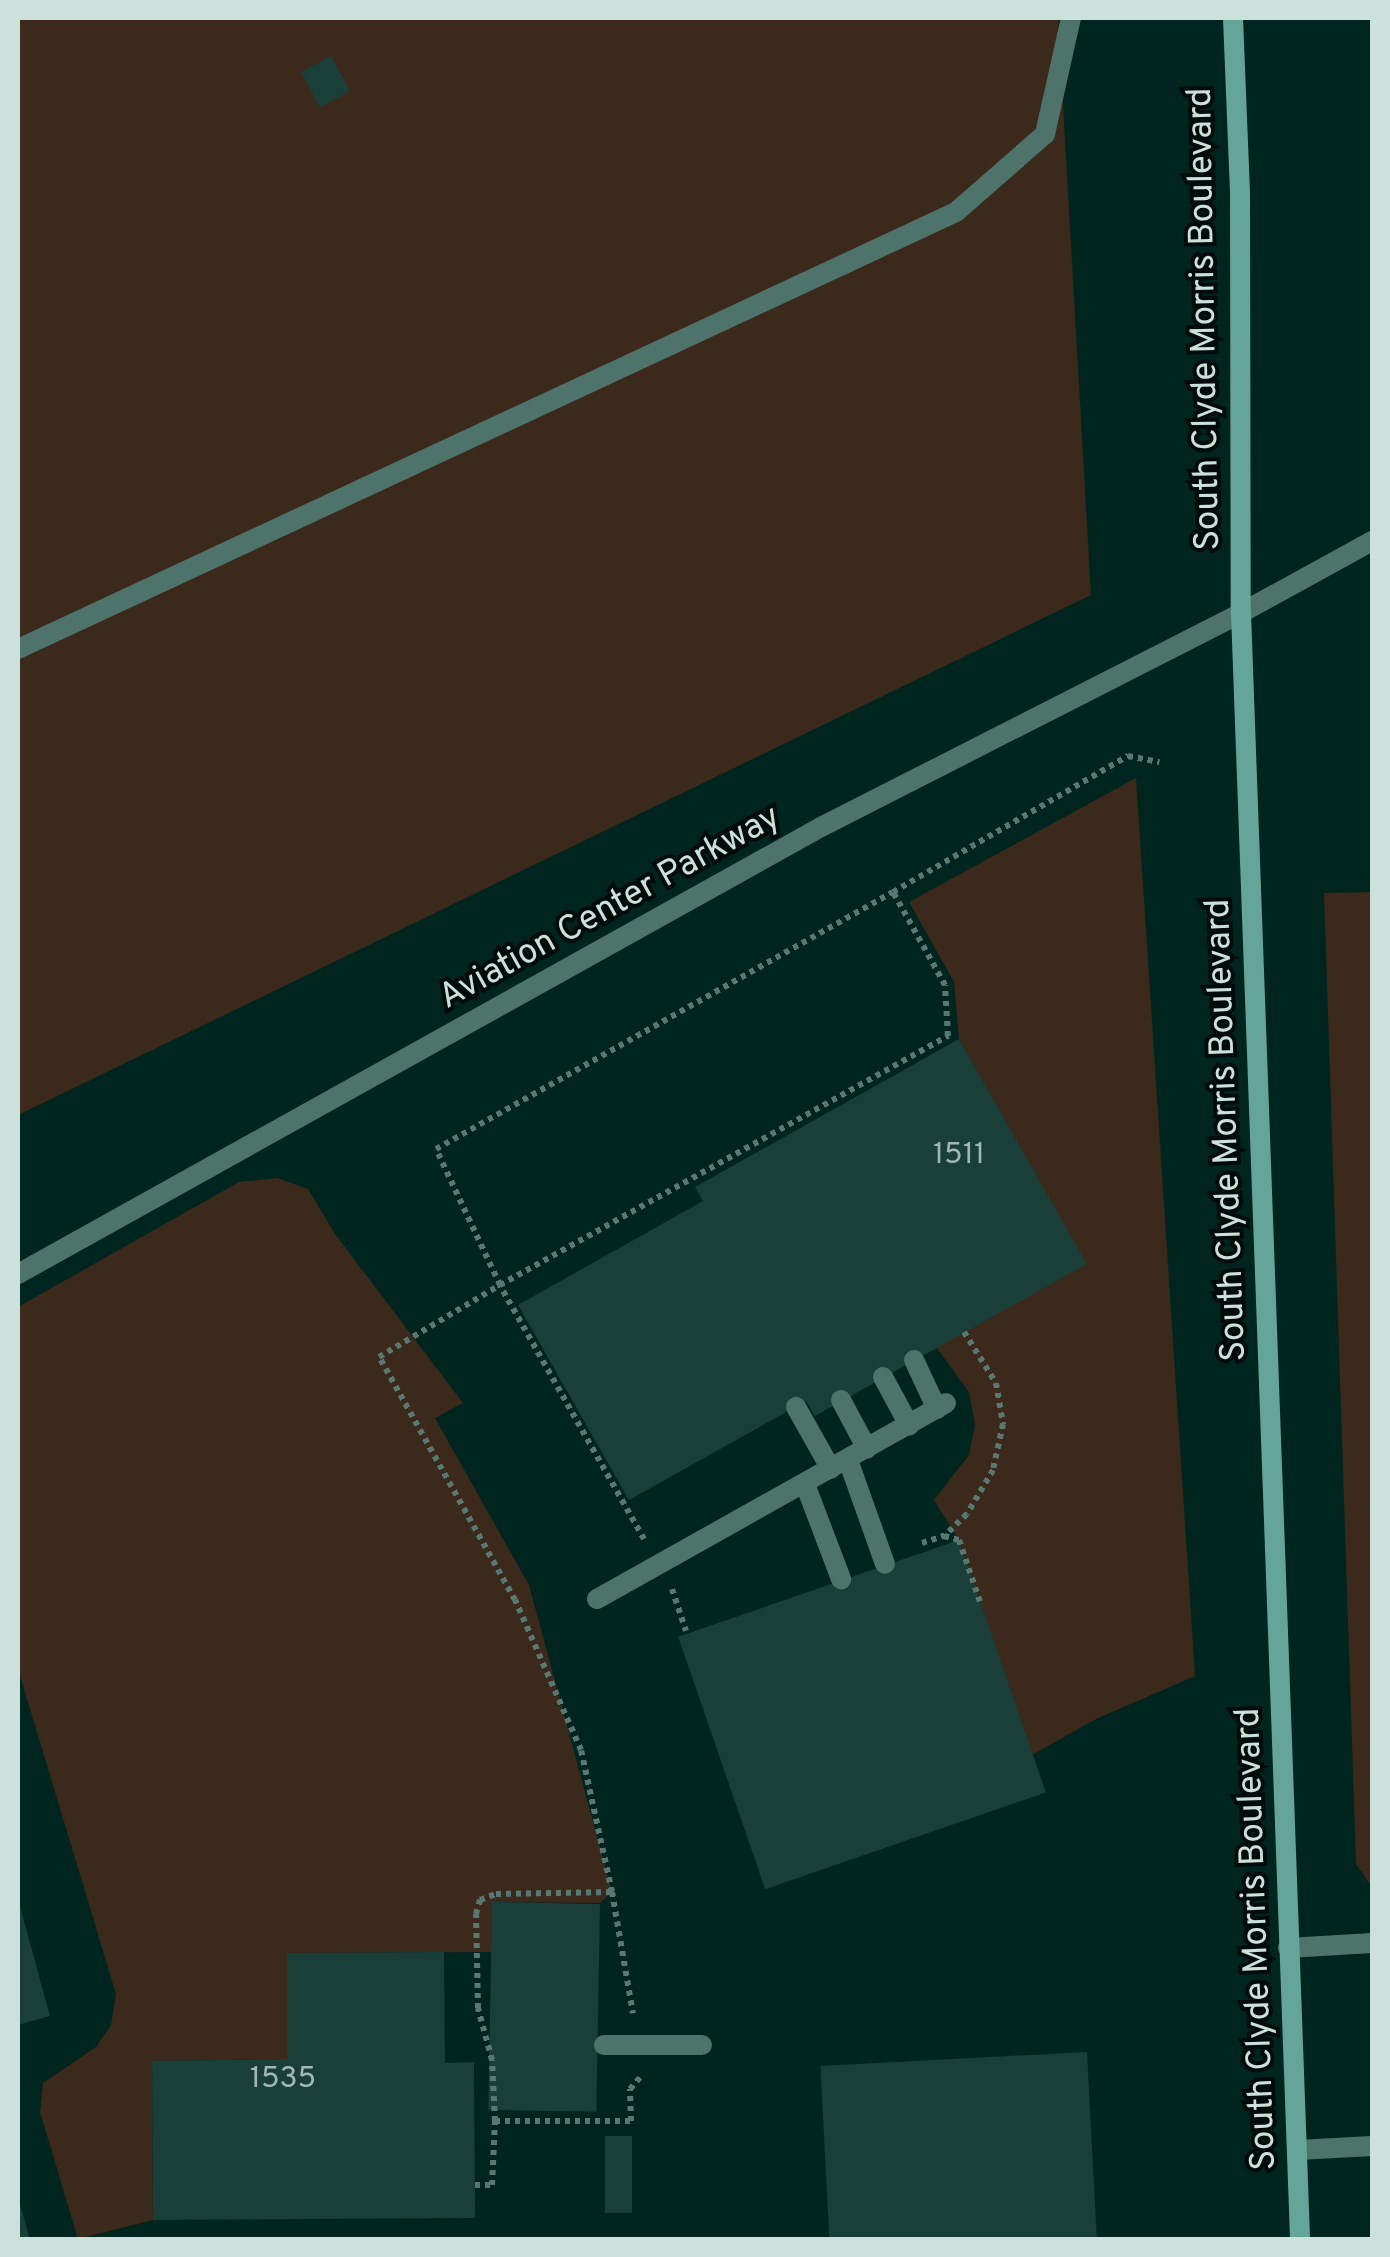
<!DOCTYPE html>
<html>
<head>
<meta charset="utf-8">
<style>
	body { margin:0 }
	#map { position:relative; width:1390px; height:2257px; overflow:hidden; background:#00251f; font-family:Overpass,sans-serif }
	div>[style] { position:absolute }
	.green>* { inset:0; background:#3b291c }
	.building>* { inset:0; background:#193f38; transform-origin:0 0 }
	.path>* { height:6px; margin-top:-3px; transform-origin:0; background:repeating-linear-gradient(90deg,#5a7872 0 5px,transparent 0 10px) }
	.service>* { height:20px; margin:-10px; padding:0 10px; transform-origin:10px; border-radius:10px; background:#4d736b }
	.minor>* { height:20px; margin:-10px; padding:0 10px; transform-origin:10px; border-radius:10px; background:#4d736b }
	.tertiary>* { height:20px; margin:-10px; padding:0 10px; transform-origin:10px; border-radius:10px; background:#4d736b }
	.secondary>* { height:20px; margin:-10px; padding:0 10px; transform-origin:10px; border-radius:10px; background:#65a498 }
	span { translate:-50% -50%; white-space:nowrap; text-align:center; line-height:1.15; -webkit-text-stroke:8px #010b09; paint-order:stroke }
	.number-label { font-size:30px; color:#a0b8b3 }
	.number-label span { -webkit-text-stroke-width:0 }
	.street-label { font-size:35px; color:#cde1dc }
	.frame { position:absolute; inset:0; border:20px solid #cde1dc; pointer-events:none }
</style>
</head>
<body>
<div id="map">
	<div class="green">
		<i style="clip-path:polygon(18px 18px,1058px 18px,1091px 595px,18px 1115px)"></i>
		<i style="clip-path:polygon(1136px 778px,1195px 1676px,1096px 1719px,1032px 1755px,959px 1540px,934px 1500px,969px 1455px,975px 1425px,969px 1392px,936px 1347px,1086px 1264px,959px 1039px,954px 982px,909px 902px)"></i>
		<i style="clip-path:polygon(1372px 892px,1372px 1887px,1356px 1864px,1324px 893px)"></i>
		<i style="clip-path:polygon(277px 1178px,308px 1189px,335px 1234px,463px 1403px,435px 1418px,529px 1585px,612px 1892px,600px 1903px,493px 1902px,494px 1952px,287px 1953px,287px 2059px,152px 2061px,153px 2220px,78px 2239px,40px 2112px,43px 2083px,96px 2047px,111px 2025px,116px 1994px,18px 1669px,18px 1307px,239px 1182px)"></i>
	</div>
	<div class="building">
		<i style="left:331px;top:56px;width:40px;height:34px;rotate:62deg"></i>
		<i style="clip-path:polygon(959px 1039px,1087px 1264px,815px 1416px,806px 1401px,629px 1500px,518px 1305px,703px 1201px,695px 1187px)"></i>
		<i style="left:959px;top:1540px;width:267px;height:297px;rotate:71deg"></i>
		<i style="clip-path:polygon(18px 1899px,50px 2016px,18px 2025px)"></i>
		<i style="left:492px;top:1902px;width:108px;height:208px;rotate:1deg"></i>
		<i style="clip-path:polygon(444px 1952px,445px 2063px,474px 2062px,475px 2218px,153px 2220px,152px 2061px,287px 2059px,287px 1953px)"></i>
		<i style="left:1087px;top:2052px;width:188px;height:267px;rotate:87deg"></i>
		<i style="left:605px;top:2136px;width:27px;height:77px"></i>
		<i style="clip-path:polygon(18px 2200px,19px 2200px,30px 2240px,18px 2240px)"></i>
	</div>
	<div class="path">
		<i style="left:964px;top:1332px;width:60px;rotate:57.9deg"></i>
		<i style="left:996px;top:1383px;width:42px;rotate:80.3deg"></i>
		<i style="left:1003px;top:1424px;width:47px;rotate:102.3deg"></i>
		<i style="left:993px;top:1470px;width:51px;rotate:120.6deg"></i>
		<i style="left:967px;top:1514px;width:32px;rotate:136deg"></i>
		<i style="left:944px;top:1536px;width:16px;rotate:15deg"></i>
		<i style="left:959px;top:1540px;width:65px;rotate:71.3deg"></i>
		<i style="left:644px;top:1539px;width:292px;rotate:-119.6deg"></i>
		<i style="left:500px;top:1285px;width:513px;rotate:-29.07deg"></i>
		<i style="left:948px;top:1036px;width:51px;rotate:-93.4deg"></i>
		<i style="left:945px;top:985px;width:107px;rotate:-119.2deg"></i>
		<i style="left:893px;top:892px;width:272px;rotate:-30.1deg"></i>
		<i style="left:1128px;top:756px;width:32px;rotate:11deg"></i>
		<i style="left:922px;top:1543px;width:23px;rotate:-18deg"></i>
		<i style="left:672px;top:1589px;width:44px;rotate:71.6deg"></i>
		<i style="left:612px;top:1892px;width:123px;rotate:80.2deg"></i>
		<i style="left:495px;top:2121px;width:61px;rotate:-92.8deg"></i>
		<i style="left:492px;top:2060px;width:54px;rotate:-105.1deg"></i>
		<i style="left:478px;top:2008px;width:94px;rotate:-91.2deg"></i>
		<i style="left:476px;top:1914px;width:15px;rotate:-74deg"></i>
		<i style="left:480px;top:1900px;width:17px;rotate:-21deg"></i>
		<i style="left:496px;top:1894px;width:116px;rotate:-1deg"></i>
		<i style="left:612px;top:1892px;width:145px;rotate:-102.3deg"></i>
		<i style="left:581px;top:1750px;width:164px;rotate:-113.7deg"></i>
		<i style="left:515px;top:1600px;width:278px;rotate:-119.2deg"></i>
		<i style="left:379px;top:1357px;width:141px;rotate:-30.8deg"></i>
		<i style="left:500px;top:1285px;width:150px;rotate:-115.2deg"></i>
		<i style="left:436px;top:1149px;width:524px;rotate:-29.35deg"></i>
		<i style="left:475px;top:2185px;width:17px"></i>
		<i style="left:492px;top:2185px;width:64px;rotate:-87.3deg"></i>
		<i style="left:495px;top:2121px;width:136px"></i>
		<i style="left:631px;top:2121px;width:32px;rotate:-92deg"></i>
		<i style="left:630px;top:2089px;width:20px;rotate:-49deg"></i>
	</div>
	<div class="service">
		<i style="left:18px;top:649px;width:1035px;rotate:-24.98deg"></i>
		<i style="left:956px;top:212px;width:118px;rotate:-41.2deg"></i>
		<i style="left:1045px;top:134px;width:119px;rotate:-77.4deg"></i>
		<i style="left:914px;top:1360px;width:54px;rotate:64.9deg"></i>
		<i style="left:883px;top:1377px;width:55px;rotate:61.6deg"></i>
		<i style="left:841px;top:1400px;width:55px;rotate:62deg"></i>
		<i style="left:796px;top:1407px;width:71px;rotate:60.6deg"></i>
		<i style="left:848px;top:1460px;width:110px;rotate:70.4deg"></i>
		<i style="left:805px;top:1484px;width:102px;rotate:69.2deg"></i>
		<i style="left:597px;top:1599px;width:400px;rotate:-29.3deg"></i>
		<i style="left:1288px;top:1948px;width:84px;rotate:-3.4deg"></i>
		<i style="left:604px;top:2045px;width:98px"></i>
		<i style="left:1298px;top:2150px;width:74px;rotate:-3.1deg"></i>
	</div>
	<div class="minor">
		<i style="left:18px;top:1274px;width:921px;rotate:-29.1deg"></i>
		<i style="left:823px;top:826px;width:469px;rotate:-27deg"></i>
	</div>
	<div class="tertiary">
		<i style="left:1241px;top:613px;width:149px;rotate:-28.8deg"></i>
	</div>
	<div class="secondary">
		<i style="left:1233px;top:18px;width:177px;rotate:87.7deg"></i>
		<i style="left:1240px;top:195px;width:418px;rotate:89.9deg"></i>
		<i style="left:1241px;top:613px;width:1628px;rotate:87.92deg"></i>
	</div>
	<div class="number-label">
		<span style="left:959px;top:1156px">1511</span>
		<span style="left:283px;top:2080px">1535</span>
	</div>
	<div class="street-label">
		<span style="left:1205px;top:319px;rotate:-91deg">South Clyde Morris Boulevard</span>
		<span style="left:610px;top:908px;rotate:-29deg">Aviation Center Parkway</span>
		<span style="left:1227px;top:1130px;rotate:-92deg">South Clyde Morris Boulevard</span>
		<span style="left:1257px;top:1939px;rotate:-92deg">South Clyde Morris Boulevard</span>
	</div>
	<div class="frame"></div>
</div>
</body>
</html>
